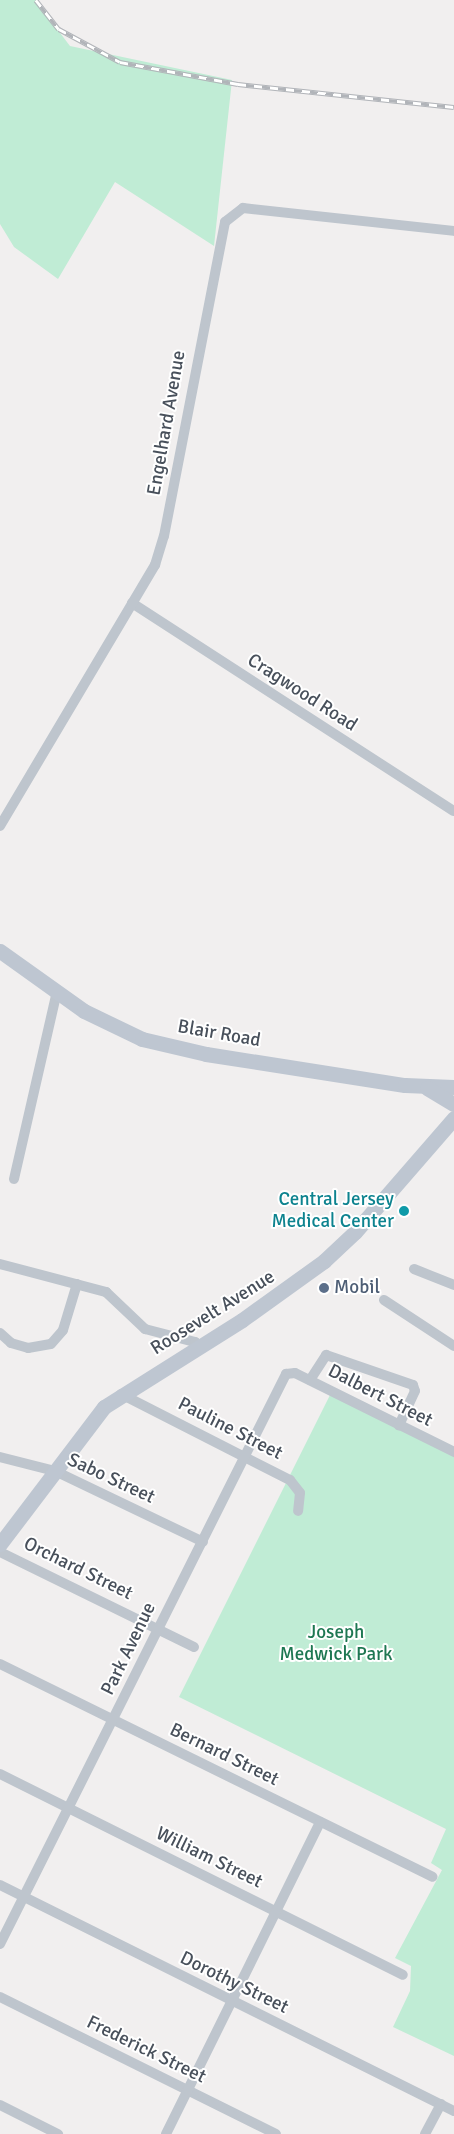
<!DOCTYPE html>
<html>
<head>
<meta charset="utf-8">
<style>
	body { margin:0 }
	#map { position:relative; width:454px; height:2134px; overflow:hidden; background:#f1efef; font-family:Signika,sans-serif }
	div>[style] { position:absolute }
	.green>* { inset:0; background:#c0ecd5 }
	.street>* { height:10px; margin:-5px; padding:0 5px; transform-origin:5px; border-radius:5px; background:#bec5cd }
	.secondary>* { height:15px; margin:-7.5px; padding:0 7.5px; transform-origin:7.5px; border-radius:7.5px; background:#bec6d1 }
	.rail>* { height:4.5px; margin-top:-2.25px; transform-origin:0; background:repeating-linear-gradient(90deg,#fff 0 8px,#b1b4b9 0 16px); box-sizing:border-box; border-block:1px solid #b1b4b9 }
	.dots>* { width:14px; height:14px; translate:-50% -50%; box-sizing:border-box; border:2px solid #fff; border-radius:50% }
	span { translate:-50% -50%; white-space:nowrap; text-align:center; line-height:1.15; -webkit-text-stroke:4px #fff; paint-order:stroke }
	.street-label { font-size:19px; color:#48505b }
	.culture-label { font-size:19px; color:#0d838f }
	.right { translate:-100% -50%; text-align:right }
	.service-label { font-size:19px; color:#4e5e75 }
	.left { translate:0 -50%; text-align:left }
	.park-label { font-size:19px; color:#1e7752 }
</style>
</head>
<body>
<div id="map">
	<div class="green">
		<i style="clip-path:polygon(0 0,35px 0,70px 46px,232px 80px,214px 246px,115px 182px,58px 279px,14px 247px,0 224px)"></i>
		<i style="clip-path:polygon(331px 1393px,454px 1455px,454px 2056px,393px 2027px,410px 1991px,411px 1966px,395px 1958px,442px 1870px,431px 1863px,446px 1829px,179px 1697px)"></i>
	</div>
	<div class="street">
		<i style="left:132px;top:603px;width:383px;rotate:32.9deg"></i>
		<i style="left:0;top:826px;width:304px;rotate:-59.3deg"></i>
		<i style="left:155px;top:565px;width:30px;rotate:-73deg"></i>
		<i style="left:164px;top:536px;width:320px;rotate:-79deg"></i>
		<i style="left:225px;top:222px;width:23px;rotate:-38deg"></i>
		<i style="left:243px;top:208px;width:212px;rotate:6.2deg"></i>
		<i style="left:14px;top:1179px;width:193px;rotate:-77.1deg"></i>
		<i style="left:0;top:1264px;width:110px;rotate:14.8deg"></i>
		<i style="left:106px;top:1292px;width:54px;rotate:43.5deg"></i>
		<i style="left:145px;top:1329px;width:52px;rotate:14.6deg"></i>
		<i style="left:195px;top:1342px;width:6px;rotate:59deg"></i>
		<i style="left:414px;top:1269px;width:43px;rotate:21.8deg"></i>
		<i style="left:384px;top:1300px;width:84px;rotate:33.3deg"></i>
		<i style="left:0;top:1333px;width:15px;rotate:42deg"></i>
		<i style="left:11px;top:1343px;width:18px;rotate:16deg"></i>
		<i style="left:28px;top:1348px;width:23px;rotate:-10deg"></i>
		<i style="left:51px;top:1344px;width:18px;rotate:-49deg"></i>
		<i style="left:63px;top:1330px;width:48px;rotate:-73.1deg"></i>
		<i style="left:310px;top:1380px;width:30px;rotate:-57deg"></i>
		<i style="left:326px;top:1355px;width:92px;rotate:19deg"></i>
		<i style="left:413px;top:1385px;width:6px;rotate:72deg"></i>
		<i style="left:415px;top:1391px;width:38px;rotate:115deg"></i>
		<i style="left:121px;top:1394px;width:190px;rotate:27deg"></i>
		<i style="left:290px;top:1480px;width:16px;rotate:52deg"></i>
		<i style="left:300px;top:1493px;width:18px;rotate:96deg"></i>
		<i style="left:0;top:1457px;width:57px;rotate:14.3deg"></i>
		<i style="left:55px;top:1471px;width:164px;rotate:25.6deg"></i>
		<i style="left:0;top:1552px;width:216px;rotate:26.1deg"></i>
		<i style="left:0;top:1664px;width:482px;rotate:26.2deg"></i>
		<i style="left:0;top:1774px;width:450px;rotate:26.5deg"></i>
		<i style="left:0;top:1885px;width:507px;rotate:26.46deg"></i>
		<i style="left:0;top:1944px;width:638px;rotate:-63.35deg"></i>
		<i style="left:286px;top:1374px;width:9px;rotate:-6deg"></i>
		<i style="left:295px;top:1373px;width:178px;rotate:26.4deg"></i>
		<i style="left:0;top:1997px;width:308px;rotate:26.4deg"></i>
		<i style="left:0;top:2105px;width:65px;rotate:26.6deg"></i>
		<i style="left:166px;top:2134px;width:348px;rotate:-63.7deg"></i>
		<i style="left:425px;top:2134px;width:34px;rotate:-62deg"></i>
	</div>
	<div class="secondary">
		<i style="left:0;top:951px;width:103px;rotate:35.5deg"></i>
		<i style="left:84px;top:1011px;width:64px;rotate:25.8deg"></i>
		<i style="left:142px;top:1039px;width:66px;rotate:13.2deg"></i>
		<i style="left:206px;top:1054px;width:201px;rotate:8.9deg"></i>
		<i style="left:405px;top:1085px;width:49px;rotate:2.3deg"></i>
		<i style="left:427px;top:1088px;width:31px;rotate:31deg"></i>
		<i style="left:0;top:1544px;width:172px;rotate:-52.8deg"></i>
		<i style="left:104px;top:1407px;width:163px;rotate:-32.2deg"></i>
		<i style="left:242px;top:1320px;width:101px;rotate:-35.7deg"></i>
		<i style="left:324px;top:1261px;width:42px;rotate:-43.1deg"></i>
		<i style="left:355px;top:1232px;width:151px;rotate:-49deg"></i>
	</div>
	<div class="rail">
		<i style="left:36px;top:0;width:37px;rotate:52deg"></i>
		<i style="left:59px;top:29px;width:69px;rotate:28.4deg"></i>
		<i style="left:120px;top:62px;width:120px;rotate:10.6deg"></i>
		<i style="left:238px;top:84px;width:217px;rotate:6.1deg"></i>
	</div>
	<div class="dots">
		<i style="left:404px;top:1211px;background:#0f9aa8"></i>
		<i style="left:324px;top:1288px;background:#5c6f8a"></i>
	</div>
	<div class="street-label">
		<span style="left:167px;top:423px;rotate:-80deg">Engelhard Avenue</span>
		<span style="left:302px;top:693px;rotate:33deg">Cragwood Road</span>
		<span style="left:219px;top:1034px;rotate:10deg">Blair Road</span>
		<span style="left:213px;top:1313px;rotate:-32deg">Roosevelt Avenue</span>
		<span style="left:380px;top:1396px;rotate:27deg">Dalbert Street</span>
		<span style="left:230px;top:1429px;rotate:27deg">Pauline Street</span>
		<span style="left:111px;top:1479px;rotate:25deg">Sabo Street</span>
		<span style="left:78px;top:1569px;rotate:26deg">Orchard Street</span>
		<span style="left:129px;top:1649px;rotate:-64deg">Park Avenue</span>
		<span style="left:224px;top:1755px;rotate:26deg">Bernard Street</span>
		<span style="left:209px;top:1858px;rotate:26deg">William Street</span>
		<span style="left:234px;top:1983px;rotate:26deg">Dorothy Street</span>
		<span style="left:146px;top:2050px;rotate:26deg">Frederick Street</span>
	</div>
	<div class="culture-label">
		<span class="right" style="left:394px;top:1211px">Central Jersey<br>Medical Center</span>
	</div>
	<div class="service-label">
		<span class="left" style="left:334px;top:1288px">Mobil</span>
	</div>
	<div class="park-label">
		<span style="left:336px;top:1644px">Joseph<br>Medwick Park</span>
	</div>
</div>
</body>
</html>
